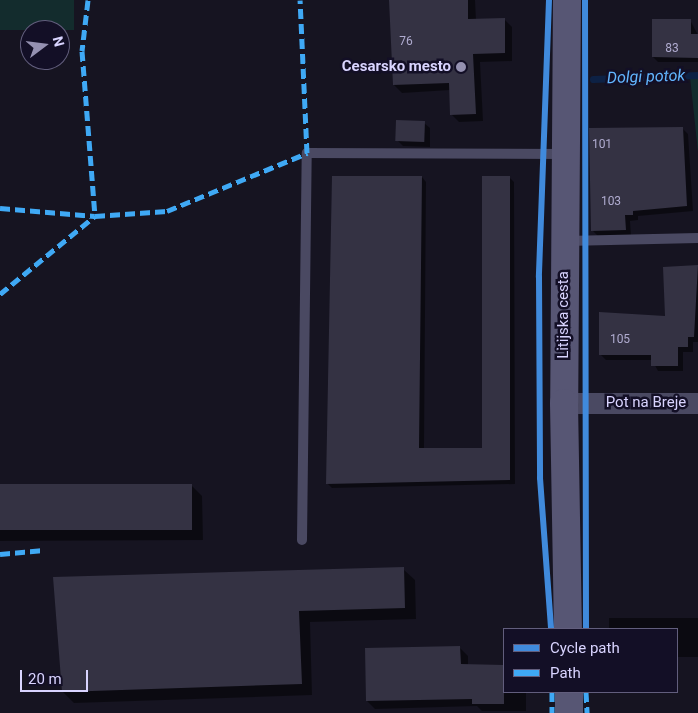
<!DOCTYPE html>
<html>
<head>
<meta charset="utf-8">
<style>
	body { margin:0 }
	#map { position:relative; width:698px; height:713px; overflow:hidden; background:#161421; font-family:Roboto,sans-serif }
	div>[style] { position:absolute }
	.green>* { inset:0; background:#132c2d; transform-origin:0 0 }
	.shadow>* { inset:0; background:#0007 }
	.stream>* { height:7px; margin:-3.5px; padding:0 3.5px; transform-origin:3.5px; border-radius:3.5px; background:#0d2144 }
	.building>* { inset:0; background:#343243; transform-origin:0 0 }
	.lane>* { height:10px; margin:-5px; padding:0 5px; transform-origin:5px; border-radius:5px; background:#4a4962 }
	.street>* { height:21px; margin:-10.5px; padding:0 10.5px; transform-origin:10.5px; border-radius:10.5px; background:#4a4962 }
	.secondary>* { height:28px; margin:-14px; padding:0 14px; transform-origin:14px; border-radius:14px; background:#575674 }
	.quiet>* { height:5px; margin-top:-2.5px; transform-origin:0; background:repeating-linear-gradient(90deg,#3fa9f5 0 10px,transparent 0 15px) }
	.cycleway>* { height:6px; margin:-3px; padding:0 3px; transform-origin:3px; border-radius:3px; background:#408adc }
	.dots>* { width:14px; height:14px; translate:-50% -50%; box-sizing:border-box; border:2px solid #130f26; border-radius:50% }
	span { translate:-50% -50%; white-space:nowrap; text-align:center; line-height:1.15; -webkit-text-stroke:5px #130f26; paint-order:stroke }
	.number-label { font-size:12px; color:#b0acd0 }
	.number-label span { -webkit-text-stroke-width:0 }
	.poi-label { font-size:15px; color:#d9d4ff; font-weight:700 }
	.right { translate:-100% -50%; text-align:right }
	.street-label { font-size:15px; color:#d9d4ff }
	.water-label { font-size:16px; color:#62b6ff; font-style:italic }
	.legend { position:absolute; left:503px; top:628px; width:175px; height:65px; box-sizing:border-box; background:#130f26; border:1px solid #625e7d; margin:0; padding:6px 9px; list-style:none; font-size:15px; color:#d9d4ff }
	.legend li { display:flex; align-items:center; gap:10px; height:25px }
	.legend b { width:25px; border:1px solid #625e7d }
	.north { position:absolute; left:20px; top:20px; width:50px; height:50px; box-sizing:border-box; background:#130f26; border:1px solid #625e7d; border-radius:50%; rotate:75deg; font-size:14px; font-weight:700; line-height:20px; text-align:center; color:#d9d4ff }
	.north::after { content:''; display:block; margin:auto; width:18px; height:22px; background:#9591b1; clip-path:polygon(50% 0,100% 100%,50% 72%,0 100%) }
	.scale { position:absolute; left:20px; top:670px; width:68px; height:22px; box-sizing:border-box; border:2px solid #d9d4ff; border-top:0; padding-left:6px; font-size:15px; line-height:18px; white-space:nowrap; color:#d9d4ff; -webkit-text-stroke:4px #130f26; paint-order:stroke }
</style>
</head>
<body>
<div id="map">
	<div class="green">
		<i style="left:0;top:0;width:74px;height:30px"></i>
		<i style="clip-path:polygon(690px 77px,698px 77px,698px 152px)"></i>
	</div>
	<div class="shadow">
		<i style="clip-path:polygon(390px 0,475px 0,476px 20px,504px 19px,512px 27px,512px 61px,480px 62px,483px 121px,459px 122px,451px 114px,450px 90px,402px 93px,394px 85px)"></i>
		<i style="clip-path:polygon(690px 20px,698px 35px,698px 62px,658px 62px,653px 57px)"></i>
		<i style="clip-path:polygon(424px 123px,430px 128px,430px 147px,403px 146px,397px 140px)"></i>
		<i style="clip-path:polygon(682px 128px,688px 134px,693px 211px,638px 216px,638px 220px,630px 221px,631px 236px,598px 236px,593px 231px)"></i>
		<i style="clip-path:polygon(422px 177px,426px 182px,424px 449px,484px 449px,509px 177px,514px 182px,515px 484px,332px 488px,327px 483px)"></i>
		<i style="clip-path:polygon(698px 267px,698px 342px,693px 342px,693px 352px,683px 352px,683px 371px,658px 371px,652px 360px,606px 360px,600px 354px,666px 317px,664px 268px)"></i>
		<i style="clip-path:polygon(191px 485px,202px 496px,203px 540px,0 541px,0 486px)"></i>
		<i style="clip-path:polygon(403px 569px,415px 580px,416px 619px,310px 622px,312px 695px,74px 703px,63px 692px)"></i>
		<i style="clip-path:polygon(609px 618px,698px 618px,698px 657px,677px 657px,677px 629px,609px 629px)"></i>
		<i style="clip-path:polygon(460px 648px,468px 656px,468px 666px,504px 666px,504px 692px,526px 692px,526px 711px,482px 711px,477px 706px,375px 709px,367px 701px)"></i>
	</div>
	<div class="stream">
		<i style="left:593px;top:79px;width:105px;rotate:-2.2deg"></i>
	</div>
	<div class="building">
		<i style="clip-path:polygon(389px 0,468px 0,468px 19px,505px 18px,505px 53px,473px 54px,476px 114px,450px 115px,449px 83px,393px 85px)"></i>
		<i style="clip-path:polygon(652px 19px,691px 19px,691px 34px,698px 34px,698px 58px,652px 57px)"></i>
		<i style="left:396px;top:120px;width:29px;height:21px;rotate:2deg"></i>
		<i style="clip-path:polygon(683px 127px,687px 206px,633px 211px,633px 215px,625px 215px,626px 230px,591px 231px,589px 128px)"></i>
		<i style="clip-path:polygon(332px 176px,422px 176px,419px 448px,482px 448px,482px 176px,510px 176px,510px 480px,326px 484px)"></i>
		<i style="clip-path:polygon(698px 265px,694px 337px,688px 337px,688px 347px,678px 347px,678px 366px,651px 366px,651px 355px,599px 355px,599px 312px,665px 316px,663px 267px)"></i>
		<i style="left:0;top:484px;width:192px;height:46px"></i>
		<i style="clip-path:polygon(404px 567px,405px 608px,299px 611px,302px 684px,62px 692px,53px 577px)"></i>
		<i style="clip-path:polygon(460px 646px,461px 664px,504px 665px,504px 704px,472px 704px,472px 699px,366px 701px,365px 648px)"></i>
	</div>
	<div class="lane">
		<i style="left:566px;top:241px;width:132px;rotate:-1.3deg"></i>
		<i style="left:302px;top:540px;width:387px;rotate:-89.3deg"></i>
		<i style="left:307px;top:153px;width:258px;rotate:0.2deg"></i>
	</div>
	<div class="street">
		<i style="left:564px;top:403px;width:134px"></i>
	</div>
	<div class="secondary">
		<i style="left:567px;top:0;width:403px;rotate:90.4deg"></i>
		<i style="left:564px;top:403px;width:226px;rotate:89deg"></i>
		<i style="left:569px;top:692px;width:21px;rotate:90deg"></i>
	</div>
	<div class="quiet">
		<i style="left:88px;top:0;width:51px;rotate:96.7deg"></i>
		<i style="left:82px;top:51px;width:166px;rotate:85.5deg"></i>
		<i style="left:0;top:208px;width:95px;rotate:4.8deg"></i>
		<i style="left:95px;top:216px;width:72px;rotate:-4deg"></i>
		<i style="left:167px;top:211px;width:152px;rotate:-22.5deg"></i>
		<i style="left:307px;top:153px;width:153px;rotate:-92.6deg"></i>
		<i style="left:0;top:294px;width:123px;rotate:-39.4deg"></i>
		<i style="left:0;top:554px;width:44px;rotate:-5.2deg"></i>
		<i style="left:552px;top:692px;width:21px;rotate:90deg"></i>
		<i style="left:586px;top:692px;width:21px;rotate:87deg"></i>
	</div>
	<div class="cycleway">
		<i style="left:549px;top:0;width:277px;rotate:92.1deg"></i>
		<i style="left:539px;top:277px;width:201px;rotate:89.7deg"></i>
		<i style="left:540px;top:478px;width:151px;rotate:85.8deg"></i>
		<i style="left:585px;top:0;width:629px;rotate:89.91deg"></i>
	</div>
	<div class="dots">
		<i style="left:461px;top:67px;background:#9591b1"></i>
	</div>
	<div class="number-label">
		<span style="left:406px;top:42px">76</span>
		<span style="left:672px;top:49px">83</span>
		<span style="left:602px;top:145px">101</span>
		<span style="left:611px;top:202px">103</span>
		<span style="left:620px;top:340px">105</span>
	</div>
	<div class="poi-label">
		<span class="right" style="left:451px;top:67px">Cesarsko mesto</span>
	</div>
	<div class="street-label">
		<span style="left:564px;top:315px;rotate:-90deg">Litijska cesta</span>
		<span style="left:646px;top:403px">Pot na Breje</span>
	</div>
	<div class="water-label">
		<span style="left:646px;top:77px;rotate:-2deg">Dolgi potok</span>
	</div>
	<ul class="legend">
	<li><b style="height:6px;background:#408adc"></b>Cycle path</li>
	<li><b style="height:6px;background:#3fa9f5"></b>Path</li>
	</ul>
	<div class="north">N</div>
	<div class="scale">20 m</div>
</div>
</body>
</html>
